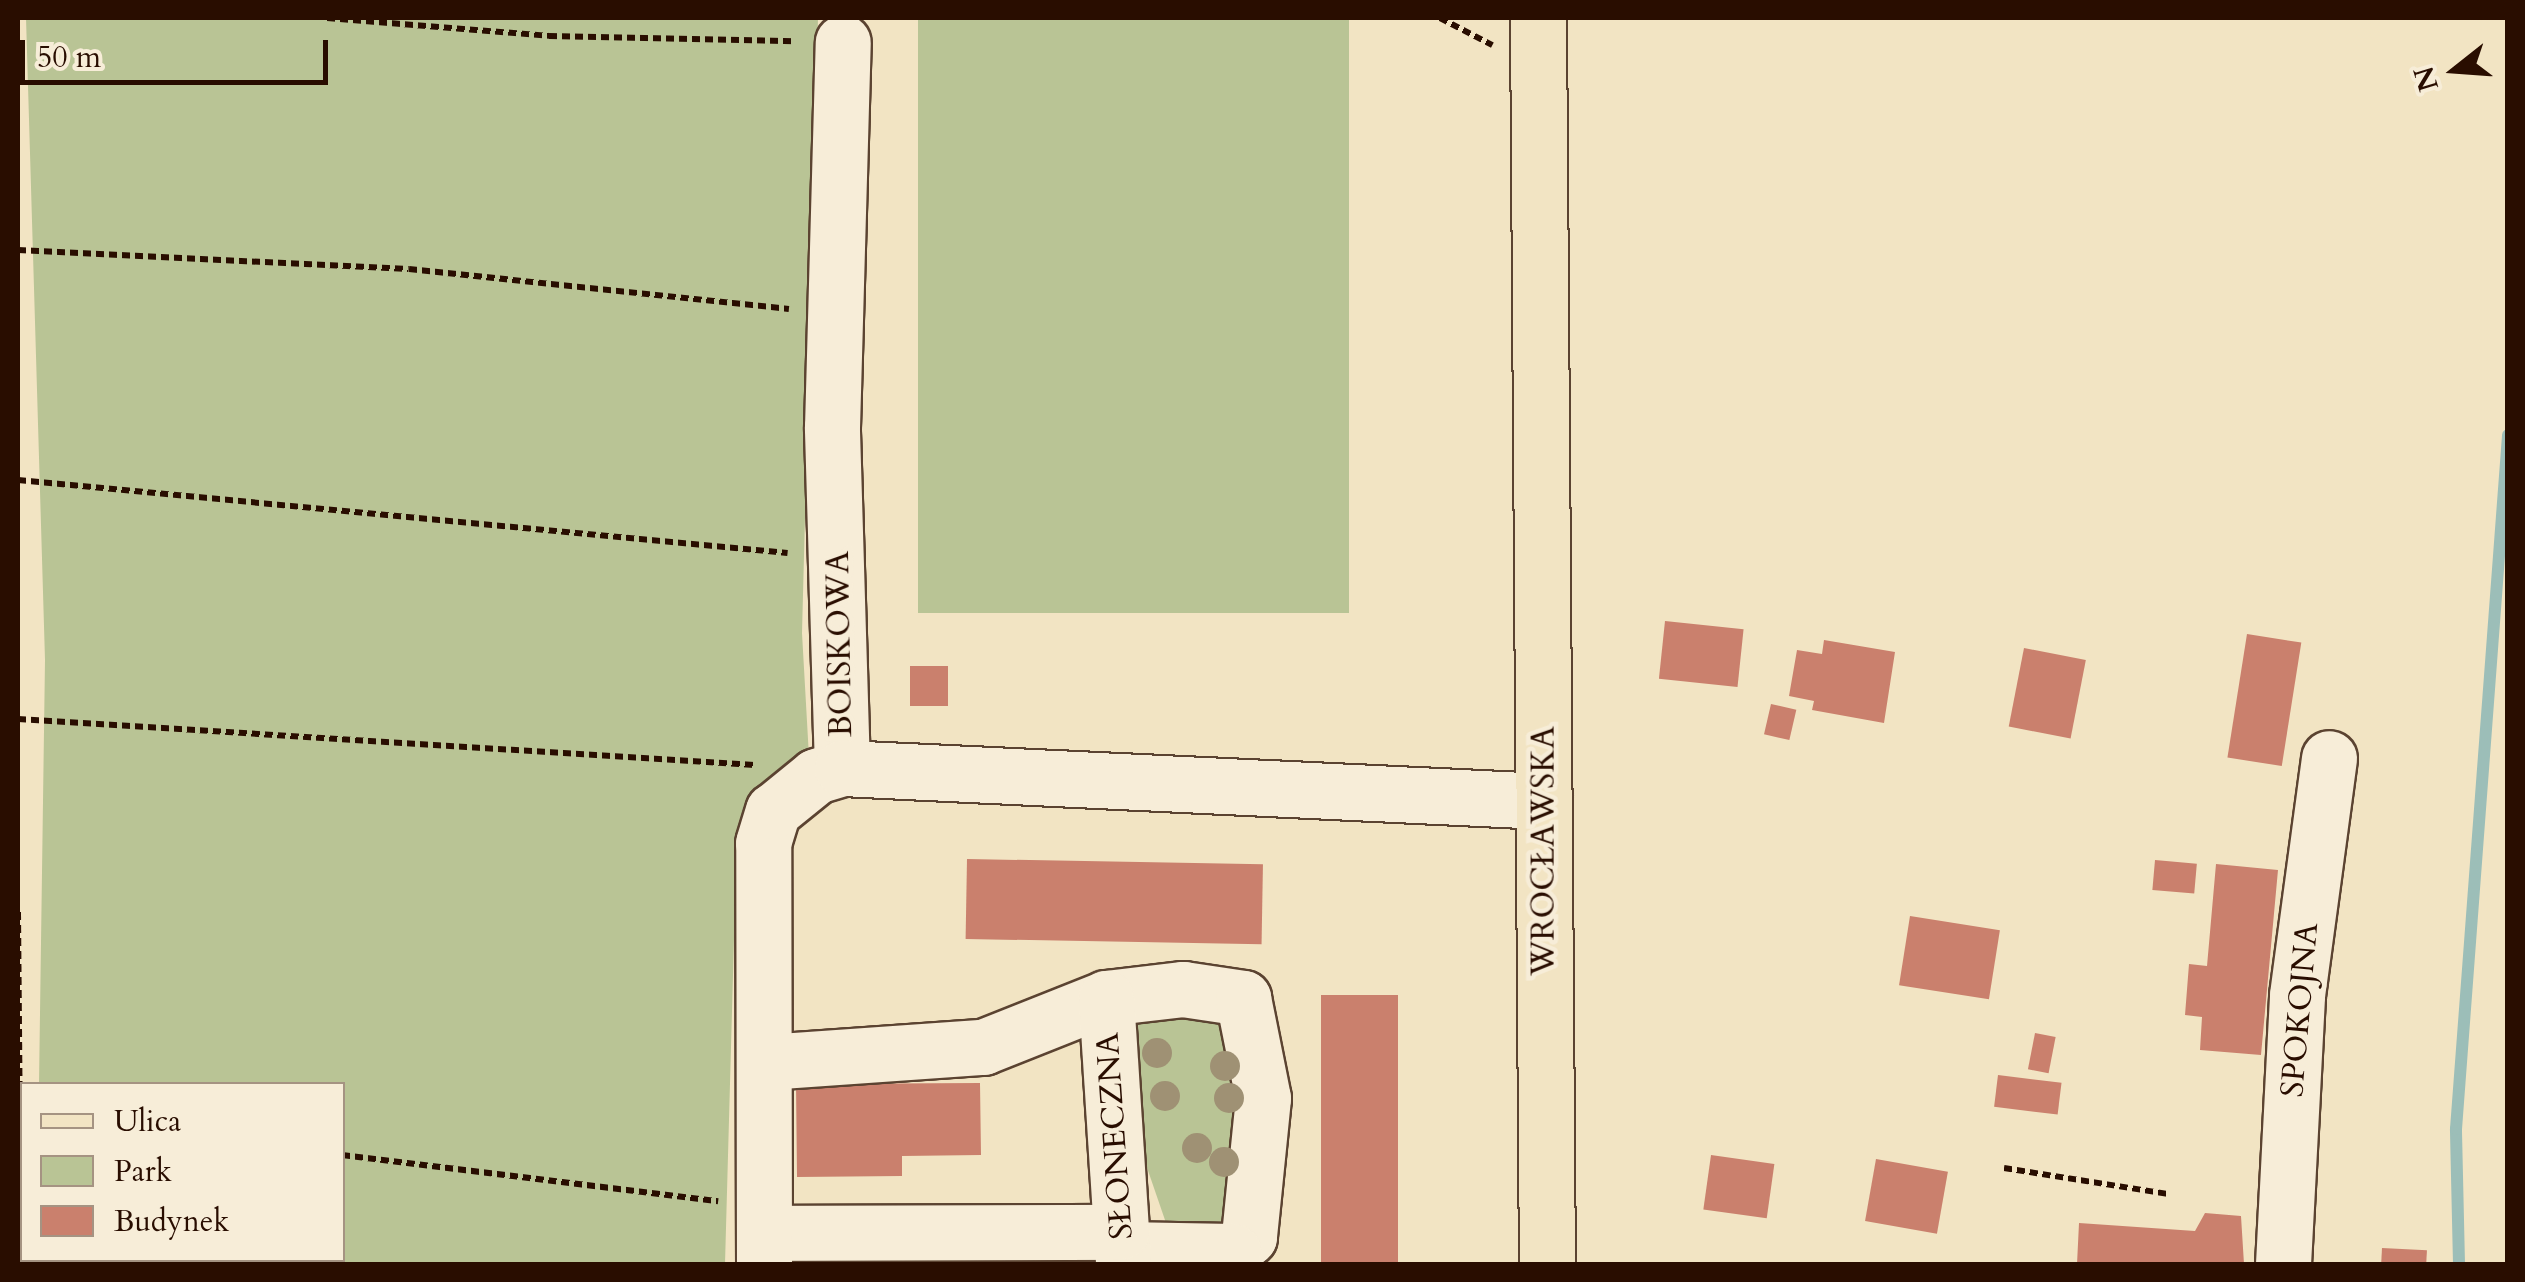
<!DOCTYPE html>
<html>
<head>
<meta charset="utf-8">
<style>
	body { margin:0 }
	#map { position:relative; width:2525px; height:1282px; overflow:hidden; background:#f2e4c3; font-family:Cardo,serif }
	div>[style] { position:absolute }
	.green>* { inset:0; background:#b9c495; transform-origin:0 0 }
	.stream>* { height:12px; margin:-6px; padding:0 6px; transform-origin:6px; border-radius:6px; background:#9cbeb8 }
	.building>* { inset:0; background:#ca806d; transform-origin:0 0 }
	.path>* { height:6px; margin-top:-3px; transform-origin:0; background:repeating-linear-gradient(90deg,#290d00 0 8px,transparent 0 13px) }
	.roads { filter:drop-shadow(2px 0 #5b4331) drop-shadow(-2px 0 #5b4331) drop-shadow(0 2px #5b4331) drop-shadow(0 -2px #5b4331) }
	.minor>* { height:55px; margin:-27.5px; padding:0 27.5px; transform-origin:27.5px; border-radius:27.5px; background:#f7edd8 }
	.major>* { height:55px; margin:-27.5px; padding:0 27.5px; transform-origin:27.5px; border-radius:27.5px; background:#f2e4c3 }
	.trees>* { width:30px; height:30px; margin:-15px; border-radius:50%; background:#9f9174 }
	span { translate:-50% -50%; white-space:nowrap; text-align:center; line-height:1.15; -webkit-text-stroke:9px #f7edd8; paint-order:stroke }
	.street-label { font-size:32px; color:#290d00 }
	.frame { position:absolute; inset:0; border:20px solid #290d00; pointer-events:none }
	.legend { position:absolute; left:20px; top:1082px; width:325px; height:180px; box-sizing:border-box; background:#f7edd8; border:2px solid #a59382; margin:0; padding:12px 18px; list-style:none; font-size:30px; color:#290d00 }
	.legend li { display:flex; align-items:center; gap:20px; height:50px }
	.legend b { width:50px; border:2px solid #a59382 }
	.north { position:absolute; left:2405px; top:20px; width:100px; height:100px; -webkit-text-stroke:8px #f7edd8; paint-order:stroke; rotate:253deg; font-size:28px; font-weight:700; line-height:40px; text-align:center; color:#290d00 }
	.north::after { content:''; display:block; margin:auto; width:35px; height:45px; background:#290d00; clip-path:polygon(50% 0,100% 100%,50% 72%,0 100%) }
	.scale { position:absolute; left:20px; top:40px; width:308px; height:45px; box-sizing:border-box; border:5px solid #290d00; border-top:0; padding-left:12px; font-size:30px; line-height:35px; white-space:nowrap; color:#290d00; -webkit-text-stroke:8px #f7edd8; paint-order:stroke }
</style>
</head>
<body>
<div id="map">
	<div class="green">
		<i style="clip-path:polygon(26px 18px,818px 18px,802px 633px,809px 757px,737px 831px,725px 1264px,36px 1264px,342px 1260px,342px 1084px,39px 1084px,45px 660px)"></i>
		<i style="left:918px;top:18px;width:431px;height:595px"></i>
		<i style="clip-path:polygon(1167px 1005px,1228px 1012px,1244px 1052px,1240px 1204px,1220px 1227px,1166px 1223px,1144px 1159px,1137px 1021px)"></i>
	</div>
	<div class="stream">
		<i style="left:2459px;top:1264px;width:135px;rotate:-91.3deg"></i>
		<i style="left:2456px;top:1129px;width:696px;rotate:-85.71deg"></i>
	</div>
	<div class="building">
		<i style="left:1665px;top:621px;width:79px;height:58px;rotate:6deg"></i>
		<i style="left:2247px;top:634px;width:55px;height:125px;rotate:9deg"></i>
		<i style="clip-path:polygon(1824px 640px,1895px 652px,1884px 723px,1812px 710px,1814px 701px,1789px 696px,1797px 650px,1822px 654px)"></i>
		<i style="left:2024px;top:648px;width:63px;height:80px;rotate:11deg"></i>
		<i style="left:910px;top:666px;width:38px;height:40px"></i>
		<i style="left:1771px;top:704px;width:26px;height:31px;rotate:13deg"></i>
		<i style="left:967px;top:859px;width:296px;height:80px;rotate:1deg"></i>
		<i style="left:2155px;top:860px;width:42px;height:30px;rotate:5deg"></i>
		<i style="clip-path:polygon(2216px 864px,2278px 870px,2261px 1055px,2200px 1050px,2202px 1017px,2185px 1015px,2189px 964px,2207px 966px)"></i>
		<i style="left:1910px;top:916px;width:91px;height:70px;rotate:9deg"></i>
		<i style="left:1321px;top:995px;width:77px;height:269px"></i>
		<i style="left:2035px;top:1033px;width:21px;height:37px;rotate:11deg"></i>
		<i style="left:1998px;top:1075px;width:64px;height:32px;rotate:7deg"></i>
		<i style="clip-path:polygon(980px 1083px,981px 1155px,902px 1156px,902px 1176px,797px 1177px,796px 1084px)"></i>
		<i style="left:1711px;top:1155px;width:64px;height:55px;rotate:8deg"></i>
		<i style="left:1876px;top:1159px;width:73px;height:63px;rotate:10deg"></i>
		<i style="clip-path:polygon(2205px 1213px,2241px 1216px,2244px 1264px,2077px 1264px,2079px 1223px,2195px 1231px)"></i>
		<i style="left:2382px;top:1248px;width:45px;height:16px;rotate:3deg"></i>
	</div>
	<div class="path">
		<i style="left:327px;top:18px;width:223px;rotate:4.6deg"></i>
		<i style="left:549px;top:36px;width:246px;rotate:1.2deg"></i>
		<i style="left:1440px;top:18px;width:59px;rotate:27.4deg"></i>
		<i style="left:18px;top:250px;width:391px;rotate:2.8deg"></i>
		<i style="left:409px;top:269px;width:382px;rotate:6deg"></i>
		<i style="left:18px;top:480px;width:773px;rotate:5.42deg"></i>
		<i style="left:18px;top:719px;width:738px;rotate:3.57deg"></i>
		<i style="left:18px;top:912px;width:352px;rotate:89.5deg"></i>
		<i style="left:342px;top:1155px;width:379px;rotate:7deg"></i>
		<i style="left:2004px;top:1168px;width:167px;rotate:9deg"></i>
	</div>
	<div class="roads">
		<div class="minor">
			<i style="left:842px;top:768px;width:341px;rotate:-91.7deg"></i>
			<i style="left:832px;top:427px;width:385px;rotate:-88.4deg"></i>
			<i style="left:1106px;top:998px;width:78px;rotate:-6.7deg"></i>
			<i style="left:1183px;top:989px;width:61px;rotate:8.5deg"></i>
			<i style="left:1243px;top:998px;width:102px;rotate:78.7deg"></i>
			<i style="left:1263px;top:1098px;width:140px;rotate:95.8deg"></i>
			<i style="left:1249px;top:1237px;width:21px;rotate:139deg"></i>
			<i style="left:1233px;top:1251px;width:111px;rotate:-179deg"></i>
			<i style="left:766px;top:1062px;width:218px;rotate:-4deg"></i>
			<i style="left:983px;top:1047px;width:132px;rotate:-21.7deg"></i>
			<i style="left:1106px;top:998px;width:267px;rotate:86.3deg"></i>
			<i style="left:764px;top:1233px;width:357px;rotate:-0.2deg"></i>
			<i style="left:764px;top:1264px;width:421px;rotate:-90.1deg"></i>
			<i style="left:763px;top:843px;width:34px;rotate:-73deg"></i>
			<i style="left:773px;top:811px;width:55px;rotate:-39.1deg"></i>
			<i style="left:816px;top:776px;width:27px;rotate:-17deg"></i>
			<i style="left:842px;top:768px;width:703px;rotate:2.69deg"></i>
			<i style="left:2283px;top:1264px;width:269px;rotate:-87deg"></i>
			<i style="left:2297px;top:995px;width:239px;rotate:-82.3deg"></i>
		</div>
		<div class="major">
			<i style="left:1538px;top:18px;width:1246px;rotate:89.59deg"></i>
		</div>
	</div>
	<div class="trees">
		<i style="left:1157px;top:1053px"></i>
		<i style="left:1225px;top:1066px"></i>
		<i style="left:1165px;top:1096px"></i>
		<i style="left:1229px;top:1098px"></i>
		<i style="left:1197px;top:1148px"></i>
		<i style="left:1224px;top:1162px"></i>
	</div>
	<div class="street-label">
		<span style="left:840px;top:644px;rotate:-91deg">BOISKOWA</span>
		<span style="left:1544px;top:851px;rotate:-90deg">WROCŁAWSKA</span>
		<span style="left:2300px;top:1010px;rotate:-85deg">SPOKOJNA</span>
		<span style="left:1115px;top:1136px;rotate:-94deg">SŁONECZNA</span>
	</div>
	<div class="frame"></div>
	<ul class="legend">
	<li><b style="height:12px;background:#f2e4c3"></b>Ulica</li>
	<li><b style="height:28px;background:#b9c495"></b>Park</li>
	<li><b style="height:28px;background:#ca806d"></b>Budynek</li>
	</ul>
	<div class="north">N</div>
	<div class="scale">50 m</div>
</div>
</body>
</html>
